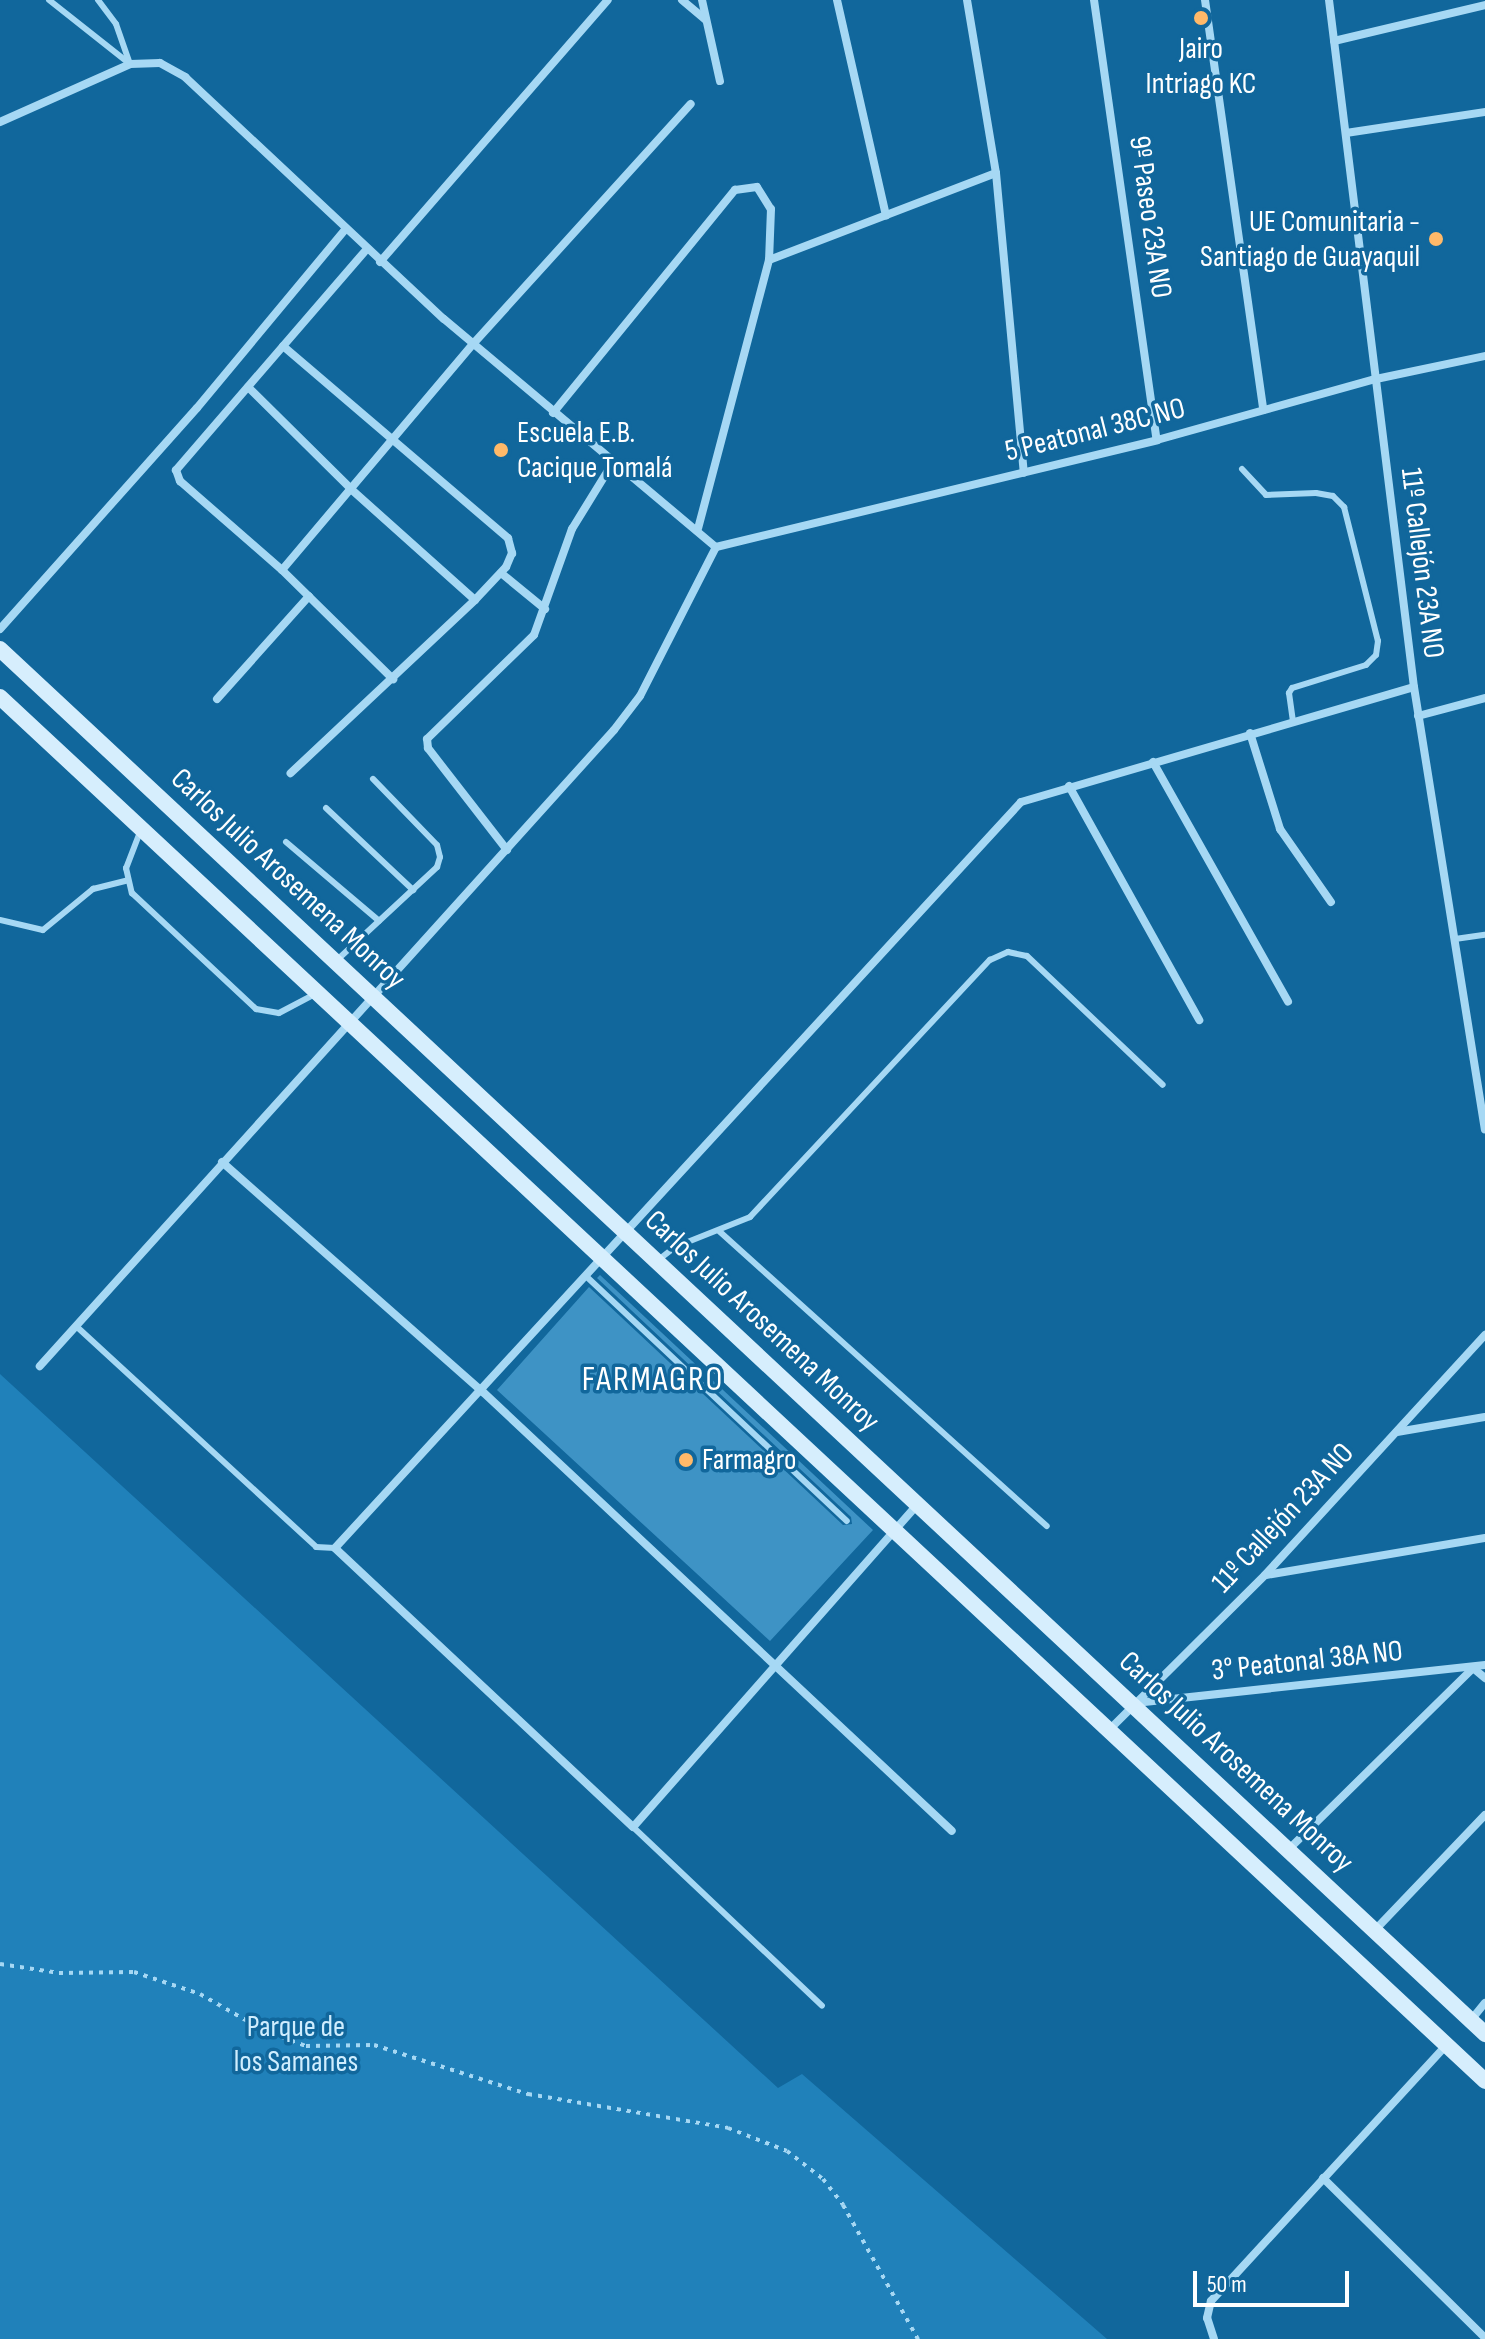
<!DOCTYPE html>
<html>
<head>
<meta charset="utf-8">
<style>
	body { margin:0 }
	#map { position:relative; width:1485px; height:2339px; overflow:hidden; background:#11679c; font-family:"Sofia Sans Condensed",sans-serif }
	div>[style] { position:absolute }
	.green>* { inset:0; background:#2081ba }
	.building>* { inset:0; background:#3e93c5 }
	.path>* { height:4px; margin-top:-2px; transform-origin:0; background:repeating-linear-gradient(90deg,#a6d8f4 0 4px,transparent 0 10px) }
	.lane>* { height:6px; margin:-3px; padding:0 3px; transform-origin:3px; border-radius:3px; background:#a6d8f4 }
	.street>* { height:8px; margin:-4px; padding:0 4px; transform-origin:4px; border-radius:4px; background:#a6d8f4 }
	.secondary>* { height:16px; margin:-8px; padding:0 8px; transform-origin:8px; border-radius:8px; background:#d6eefd }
	.dots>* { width:22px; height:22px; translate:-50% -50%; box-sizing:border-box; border:4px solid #11679c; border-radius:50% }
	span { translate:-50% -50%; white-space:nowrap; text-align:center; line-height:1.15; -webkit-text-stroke:7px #11679c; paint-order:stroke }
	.poi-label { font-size:30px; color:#fff }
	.right { translate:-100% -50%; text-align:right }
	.left { translate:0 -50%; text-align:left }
	.street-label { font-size:30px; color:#fff }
	.park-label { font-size:30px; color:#cfedfe }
	.quarter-label { font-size:34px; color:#fff; letter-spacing:2px }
	.scale { position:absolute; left:1193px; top:2271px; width:156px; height:36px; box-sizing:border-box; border:4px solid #fff; border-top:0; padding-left:10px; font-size:24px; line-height:28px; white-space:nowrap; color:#fff; -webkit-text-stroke:6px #11679c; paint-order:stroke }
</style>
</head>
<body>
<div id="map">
	<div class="green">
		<i style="clip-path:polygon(0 1374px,778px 2088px,802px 2074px,1107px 2339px,0 2339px)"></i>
	</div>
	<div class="building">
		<i style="clip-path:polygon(600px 1275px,873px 1530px,770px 1641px,497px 1390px,589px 1287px,843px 1525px,852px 1524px,851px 1517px,597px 1278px)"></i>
	</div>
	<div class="path">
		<i style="left:0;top:1964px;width:60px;rotate:8.7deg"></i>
		<i style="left:59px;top:1973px;width:75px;rotate:-0.8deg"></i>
		<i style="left:134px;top:1972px;width:70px;rotate:18.4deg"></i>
		<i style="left:200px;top:1994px;width:73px;rotate:29.7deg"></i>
		<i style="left:263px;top:2030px;width:46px;rotate:20.4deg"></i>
		<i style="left:306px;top:2046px;width:68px;rotate:-0.8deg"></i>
		<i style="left:374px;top:2045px;width:162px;rotate:17.7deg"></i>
		<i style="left:528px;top:2094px;width:203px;rotate:9.6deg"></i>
		<i style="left:728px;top:2128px;width:63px;rotate:21.3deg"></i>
		<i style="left:787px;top:2151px;width:46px;rotate:37.9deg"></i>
		<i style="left:823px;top:2179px;width:33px;rotate:52deg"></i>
		<i style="left:843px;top:2205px;width:154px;rotate:60.8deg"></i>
	</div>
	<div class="lane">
		<i style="left:49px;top:0;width:103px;rotate:38.3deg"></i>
		<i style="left:98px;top:0;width:30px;rotate:53deg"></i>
		<i style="left:116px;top:24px;width:42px;rotate:70.7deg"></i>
		<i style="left:1242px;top:469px;width:35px;rotate:47deg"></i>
		<i style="left:1266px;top:495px;width:50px;rotate:-2.3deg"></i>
		<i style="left:1316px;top:493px;width:17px;rotate:10deg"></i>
		<i style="left:1333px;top:496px;width:16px;rotate:45deg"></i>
		<i style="left:1344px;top:507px;width:138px;rotate:75.8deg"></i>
		<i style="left:1378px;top:641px;width:14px;rotate:98deg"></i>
		<i style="left:1376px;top:655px;width:14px;rotate:135deg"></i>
		<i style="left:1366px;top:665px;width:77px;rotate:162.7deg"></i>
		<i style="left:1292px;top:688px;width:6px;rotate:121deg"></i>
		<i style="left:1289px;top:693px;width:29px;rotate:82deg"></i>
		<i style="left:326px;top:808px;width:120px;rotate:43.3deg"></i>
		<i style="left:140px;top:832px;width:39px;rotate:111deg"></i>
		<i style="left:126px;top:868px;width:26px;rotate:77deg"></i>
		<i style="left:132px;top:893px;width:170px;rotate:43.1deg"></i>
		<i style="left:256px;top:1009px;width:23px;rotate:10deg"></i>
		<i style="left:279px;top:1013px;width:41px;rotate:-27.8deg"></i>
		<i style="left:286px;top:842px;width:122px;rotate:40.3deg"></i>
		<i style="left:0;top:920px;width:44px;rotate:13.1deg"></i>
		<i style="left:43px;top:930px;width:65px;rotate:-39.4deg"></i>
		<i style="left:93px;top:889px;width:34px;rotate:-14deg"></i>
		<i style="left:1455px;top:939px;width:30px;rotate:-8deg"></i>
		<i style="left:336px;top:961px;width:138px;rotate:-42.9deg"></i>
		<i style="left:437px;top:867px;width:10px;rotate:-73deg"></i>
		<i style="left:440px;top:857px;width:12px;rotate:-104deg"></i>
		<i style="left:437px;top:845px;width:92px;rotate:-134.1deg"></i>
		<i style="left:719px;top:1231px;width:441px;rotate:42deg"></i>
		<i style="left:657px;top:1261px;width:23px;rotate:-38deg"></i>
		<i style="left:675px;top:1247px;width:81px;rotate:-21.8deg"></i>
		<i style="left:750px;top:1217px;width:352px;rotate:-47deg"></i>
		<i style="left:990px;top:960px;width:20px;rotate:-24deg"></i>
		<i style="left:1008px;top:952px;width:19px;rotate:12deg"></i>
		<i style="left:1027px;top:956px;width:187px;rotate:43.5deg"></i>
		<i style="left:588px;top:1278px;width:355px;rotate:43.2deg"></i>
		<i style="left:76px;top:1326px;width:326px;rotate:42.6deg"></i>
		<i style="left:316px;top:1547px;width:19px;rotate:3deg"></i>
		<i style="left:633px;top:1827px;width:260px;rotate:43.4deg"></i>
	</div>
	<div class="street">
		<i style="left:682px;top:0;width:31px;rotate:40deg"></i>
		<i style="left:702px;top:0;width:83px;rotate:77.5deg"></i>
		<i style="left:837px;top:0;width:221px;rotate:77.2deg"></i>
		<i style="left:967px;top:0;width:175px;rotate:80.5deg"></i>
		<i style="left:996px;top:173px;width:301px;rotate:84.7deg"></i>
		<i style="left:1094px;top:0;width:444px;rotate:81.9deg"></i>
		<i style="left:1205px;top:0;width:414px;rotate:81.9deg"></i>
		<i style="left:1329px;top:0;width:692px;rotate:82.95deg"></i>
		<i style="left:1414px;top:687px;width:448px;rotate:80.9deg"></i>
		<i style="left:1334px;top:41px;width:155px;rotate:-13.4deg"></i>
		<i style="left:0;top:122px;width:142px;rotate:-24deg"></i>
		<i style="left:130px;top:64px;width:30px;rotate:-2deg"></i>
		<i style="left:160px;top:63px;width:29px;rotate:29deg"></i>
		<i style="left:185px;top:77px;width:354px;rotate:43.1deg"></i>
		<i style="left:444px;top:319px;width:355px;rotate:40deg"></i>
		<i style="left:716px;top:547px;width:167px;rotate:117deg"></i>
		<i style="left:640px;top:696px;width:43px;rotate:127.4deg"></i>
		<i style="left:614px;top:730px;width:857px;rotate:132.07deg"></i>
		<i style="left:1346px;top:133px;width:141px;rotate:-8.6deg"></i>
		<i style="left:366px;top:250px;width:291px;rotate:130.8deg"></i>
		<i style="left:176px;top:470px;width:12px;rotate:70deg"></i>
		<i style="left:180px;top:481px;width:135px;rotate:41.1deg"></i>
		<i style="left:282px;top:570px;width:156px;rotate:44.5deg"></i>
		<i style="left:769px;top:260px;width:243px;rotate:-21deg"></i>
		<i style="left:380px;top:262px;width:347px;rotate:-49deg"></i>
		<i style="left:283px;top:346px;width:296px;rotate:40.5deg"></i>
		<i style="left:508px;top:538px;width:16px;rotate:75deg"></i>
		<i style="left:512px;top:553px;width:15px;rotate:113deg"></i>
		<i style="left:506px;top:567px;width:45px;rotate:133.2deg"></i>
		<i style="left:475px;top:600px;width:253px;rotate:136.8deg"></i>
		<i style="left:248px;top:387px;width:146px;rotate:44.7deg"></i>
		<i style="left:352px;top:490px;width:165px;rotate:41.8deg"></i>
		<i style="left:553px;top:413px;width:288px;rotate:-50.8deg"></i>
		<i style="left:735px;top:190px;width:22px;rotate:-8deg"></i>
		<i style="left:757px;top:187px;width:26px;rotate:58deg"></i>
		<i style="left:771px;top:209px;width:51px;rotate:92.2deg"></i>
		<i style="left:769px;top:260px;width:277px;rotate:104.8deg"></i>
		<i style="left:716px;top:547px;width:454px;rotate:-13.6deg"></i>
		<i style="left:1157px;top:440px;width:227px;rotate:-15.6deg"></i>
		<i style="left:1376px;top:379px;width:111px;rotate:-11.9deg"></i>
		<i style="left:282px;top:570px;width:296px;rotate:-49.8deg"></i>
		<i style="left:473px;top:344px;width:324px;rotate:-47.8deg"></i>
		<i style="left:501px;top:573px;width:57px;rotate:39.3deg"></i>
		<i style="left:0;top:629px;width:296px;rotate:-48.3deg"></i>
		<i style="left:197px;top:408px;width:231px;rotate:-50.3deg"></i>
		<i style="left:217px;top:699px;width:138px;rotate:-48.2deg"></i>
		<i style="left:1418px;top:716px;width:69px;rotate:-15deg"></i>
		<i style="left:1250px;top:733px;width:101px;rotate:72.6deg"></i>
		<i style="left:1280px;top:829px;width:89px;rotate:55.1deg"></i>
		<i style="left:1153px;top:762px;width:275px;rotate:60.6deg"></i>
		<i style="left:1069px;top:786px;width:268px;rotate:60.9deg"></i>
		<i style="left:507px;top:850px;width:129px;rotate:-127.8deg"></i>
		<i style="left:428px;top:748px;width:9px;rotate:-96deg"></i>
		<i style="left:427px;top:739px;width:149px;rotate:-44.2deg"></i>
		<i style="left:534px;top:635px;width:113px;rotate:-70.3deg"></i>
		<i style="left:572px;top:529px;width:76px;rotate:-58.4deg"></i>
		<i style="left:222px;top:1162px;width:348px;rotate:41.4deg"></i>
		<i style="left:483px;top:1392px;width:642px;rotate:43.11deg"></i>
		<i style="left:1397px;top:1432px;width:89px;rotate:-9.7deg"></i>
		<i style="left:917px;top:1505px;width:429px;rotate:131.4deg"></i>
		<i style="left:633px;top:1827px;width:408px;rotate:-136.9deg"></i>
		<i style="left:335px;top:1548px;width:1013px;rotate:-47.4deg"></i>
		<i style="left:1021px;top:802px;width:409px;rotate:-16.3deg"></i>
		<i style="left:1266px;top:1575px;width:222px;rotate:-9.6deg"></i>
		<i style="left:1135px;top:1703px;width:352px;rotate:-6.2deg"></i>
		<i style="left:1110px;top:1729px;width:218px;rotate:-44.8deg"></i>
		<i style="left:1265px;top:1575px;width:326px;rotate:-47.5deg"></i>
		<i style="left:1288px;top:1850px;width:260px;rotate:-44.5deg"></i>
		<i style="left:1473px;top:1668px;width:16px;rotate:40deg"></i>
		<i style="left:1375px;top:1930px;width:159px;rotate:-46.3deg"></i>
		<i style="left:1471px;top:2020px;width:22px;rotate:-51deg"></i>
		<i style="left:1323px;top:2178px;width:228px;rotate:44.6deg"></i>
		<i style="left:1214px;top:2339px;width:22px;rotate:-108deg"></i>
		<i style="left:1207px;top:2318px;width:17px;rotate:-77deg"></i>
		<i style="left:1211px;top:2301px;width:348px;rotate:-47.4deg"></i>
	</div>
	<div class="secondary">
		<i style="left:0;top:649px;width:2031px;rotate:43deg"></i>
		<i style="left:0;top:697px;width:2030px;rotate:42.98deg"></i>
	</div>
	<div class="dots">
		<i style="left:1201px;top:18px;background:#ffb969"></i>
		<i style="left:1436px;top:239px;background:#ffb969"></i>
		<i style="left:501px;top:450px;background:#ffb969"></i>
		<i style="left:686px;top:1460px;background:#ffb969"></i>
	</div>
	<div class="poi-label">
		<span style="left:1201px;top:66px">Jairo<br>Intriago KC</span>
		<span class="right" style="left:1420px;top:239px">UE Comunitaria -<br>Santiago de Guayaquil</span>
		<span class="left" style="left:517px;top:450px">Escuela E.B.<br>Cacique Tomalá</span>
		<span class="left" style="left:702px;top:1460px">Farmagro</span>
	</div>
	<div class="street-label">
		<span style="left:1150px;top:217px;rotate:82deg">9º Paseo 23A NO</span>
		<span style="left:1095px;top:430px;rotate:-14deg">5 Peatonal 38C NO</span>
		<span style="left:1422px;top:563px;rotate:83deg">11º Callejón 23A NO</span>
		<span style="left:288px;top:879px;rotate:43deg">Carlos Julio Arosemena Monroy</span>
		<span style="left:762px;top:1321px;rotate:43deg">Carlos Julio Arosemena Monroy</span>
		<span style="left:1283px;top:1518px;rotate:-47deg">11º Callejón 23A NO</span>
		<span style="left:1307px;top:1661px;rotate:-6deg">3° Peatonal 38A NO</span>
		<span style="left:1236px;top:1762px;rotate:43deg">Carlos Julio Arosemena Monroy</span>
	</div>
	<div class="park-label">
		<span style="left:296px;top:2044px">Parque de<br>los Samanes</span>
	</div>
	<div class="quarter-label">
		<span style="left:653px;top:1380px">FARMAGRO</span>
	</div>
	<div class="scale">50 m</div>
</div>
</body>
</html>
